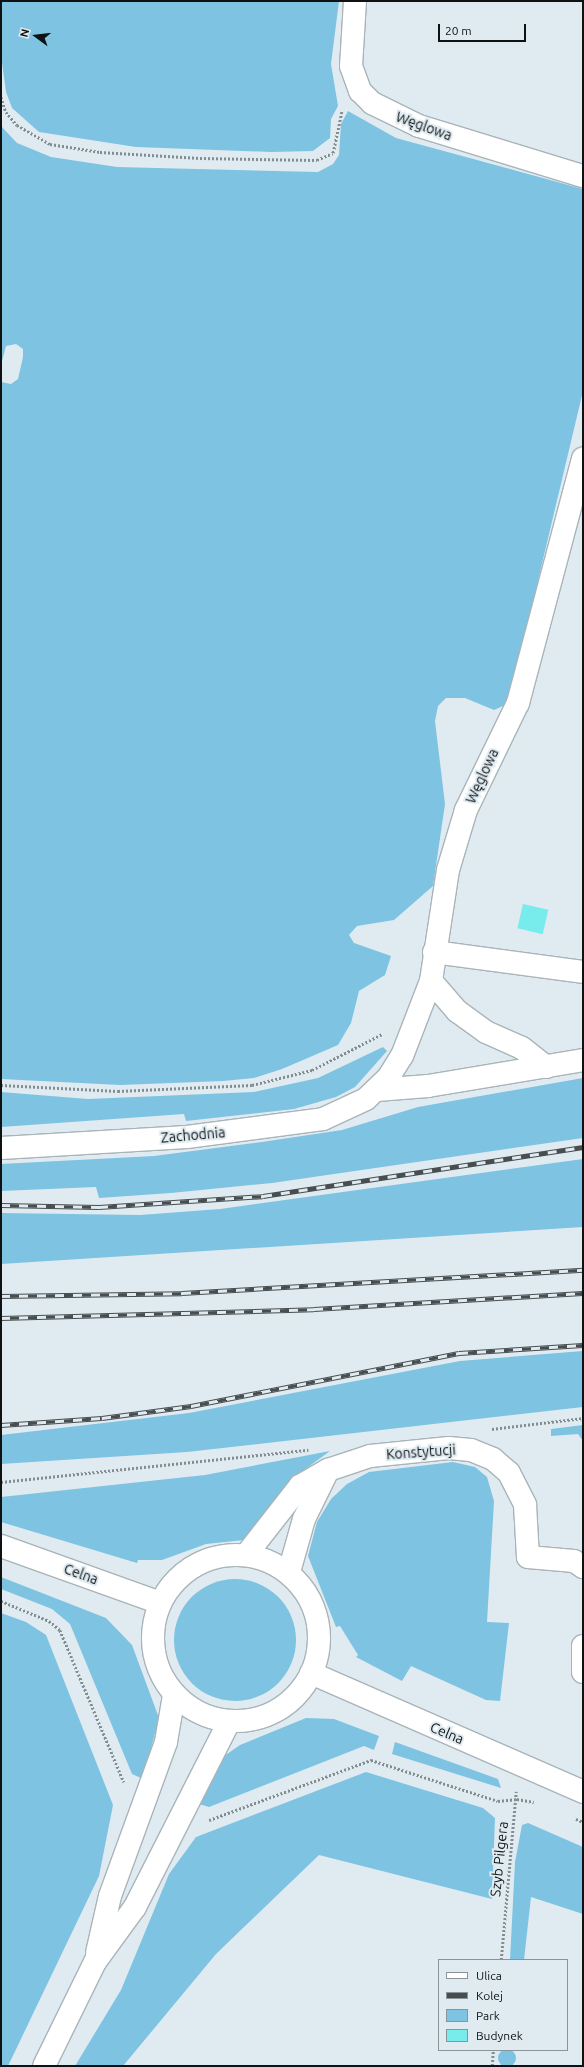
<!DOCTYPE html>
<html>
<head>
<meta charset="utf-8">
<style>
	body { margin:0 }
	#map { position:relative; width:584px; height:2067px; overflow:hidden; background:#dfebf1; font-family:Ubuntu,sans-serif }
	div>[style] { position:absolute }
	.green>* { inset:0; background:#7ec3e2 }
	.round { border-radius:50% }
	.building>* { inset:0; background:#78ebed; transform-origin:0 0 }
	.path>* { height:2.5px; margin-top:-1.25px; transform-origin:0; background:repeating-linear-gradient(90deg,#838c8f 0 2px,transparent 0 4px) }
	.roads { filter:drop-shadow(1px 0 #a9b4b9) drop-shadow(-1px 0 #a9b4b9) drop-shadow(0 1px #a9b4b9) drop-shadow(0 -1px #a9b4b9) }
	.minor>* { height:22px; margin:-11px; padding:0 11px; transform-origin:11px; border-radius:11px; background:#fff }
	.minor>.ring { margin:-11px; padding:0; box-sizing:content-box; background:none; border:22px solid #fff; border-radius:50% }
	.major>* { height:22px; margin:-11px; padding:0 11px; transform-origin:11px; border-radius:11px; background:#fff }
	.rail>* { height:4.5px; margin-top:-2.25px; transform-origin:0; background:repeating-linear-gradient(90deg,#dfebf1 0 9px,#484e50 0 18px); box-sizing:border-box; border-block:1px solid #484e50 }
	span { translate:-50% -50%; white-space:nowrap; text-align:center; line-height:1.15; -webkit-text-stroke:4px #dfebf1; paint-order:stroke }
	.street-label { font-size:14px; color:#0e1213 }
	.frame { position:absolute; inset:0; border:2px solid #0e1213; pointer-events:none }
	.legend { position:absolute; left:438px; top:1959px; width:130px; height:92px; box-sizing:border-box; background:#dfebf1; border:1px solid #8b9498; margin:0; padding:5px 7px; list-style:none; font-size:12px; color:#0e1213 }
	.legend li { display:flex; align-items:center; gap:8px; height:20px }
	.legend b { width:20px; border:1px solid #8b9498 }
	.north { position:absolute; left:16px; top:16px; width:40px; height:40px; -webkit-text-stroke:3px #dfebf1; paint-order:stroke; rotate:285deg; font-size:11px; font-weight:700; line-height:16px; text-align:center; color:#0e1213 }
	.north::after { content:''; display:block; margin:auto; width:14px; height:18px; background:#0e1213; clip-path:polygon(50% 0,100% 100%,50% 72%,0 100%) }
	.scale { position:absolute; left:438px; top:24px; width:88px; height:18px; box-sizing:border-box; border:2px solid #0e1213; border-top:0; padding-left:5px; font-size:12px; line-height:14px; white-space:nowrap; color:#0e1213; -webkit-text-stroke:3px #dfebf1; paint-order:stroke }
</style>
</head>
<body>
<div id="map">
	<div class="green">
		<i style="clip-path:polygon(1px 1px,339px 1px,331px 64px,338px 106px,331px 119px,330px 138px,313px 151px,271px 152px,136px 147px,39px 132px,12px 108px,6px 92px,1px 55px)"></i>
		<i style="clip-path:polygon(348px 111px,396px 138px,583px 189px,583px 391px,512px 690px,505px 705px,494px 710px,465px 698px,446px 698px,438px 706px,435px 721px,445px 804px,433px 886px,394px 920px,357px 926px,349px 935px,354px 943px,391px 956px,385px 975px,359px 991px,351px 1023px,338px 1045px,282px 1069px,254px 1078px,223px 1081px,120px 1085px,1px 1079px,1px 382px,11px 384px,18px 379px,23px 357px,23px 349px,16px 344px,6px 346px,1px 365px,1px 126px,17px 143px,51px 157px,117px 167px,318px 172px,333px 164px,339px 155px,341px 124px)"></i>
		<i style="clip-path:polygon(383px 1047px,387px 1051px,355px 1087px,336px 1097px,294px 1109px,186px 1121px,184px 1114px,1px 1127px,1px 1092px,88px 1099px,254px 1092px,318px 1078px)"></i>
		<i style="clip-path:polygon(583px 1078px,583px 1138px,272px 1183px,171px 1193px,99px 1198px,96px 1187px,1px 1191px,1px 1164px,154px 1156px,262px 1142px,342px 1130px,418px 1107px)"></i>
		<i style="clip-path:polygon(583px 1159px,583px 1227px,1px 1264px,1px 1213px,140px 1215px,220px 1209px)"></i>
		<i style="clip-path:polygon(583px 1351px,583px 1407px,187px 1452px,1px 1464px,1px 1435px,189px 1413px,460px 1361px)"></i>
		<i style="clip-path:polygon(583px 1425px,583px 1441px,578px 1434px,551px 1436px,551px 1429px)"></i>
		<i style="clip-path:polygon(330px 1451px,300px 1473px,244px 1540px,206px 1544px,162px 1560px,138px 1560px,137px 1563px,1px 1522px,1px 1497px,205px 1475px)"></i>
		<i style="clip-path:polygon(453px 1462px,475px 1467px,487px 1477px,494px 1501px,487px 1622px,509px 1623px,500px 1701px,486px 1700px,411px 1666px,402px 1681px,356px 1657px,358px 1655px,340px 1626px,336px 1627px,308px 1556px,317px 1522px,331px 1499px,347px 1484px,369px 1472px)"></i>
		<i style="clip-path:polygon(1px 1577px,106px 1618px,132px 1645px,159px 1718px,143px 1779px,132px 1774px,70px 1624px,52px 1609px,1px 1589px)"></i>
		<i class="round" style="left:174px;top:1579px;width:122px;height:122px"></i>
		<i style="clip-path:polygon(1px 1613px,26px 1622px,46px 1635px,113px 1805px,99px 1876px,8px 2066px,1px 2066px)"></i>
		<i style="clip-path:polygon(306px 1718px,334px 1719px,379px 1736px,374px 1750px,364px 1746px,209px 1807px,196px 1803px,220px 1759px,240px 1745px)"></i>
		<i style="clip-path:polygon(395px 1742px,498px 1779px,501px 1788px,392px 1754px)"></i>
		<i style="clip-path:polygon(366px 1772px,483px 1808px,495px 1818px,492px 1899px,319px 1855px,216px 1954px,123px 2066px,75px 2066px,121px 1990px,169px 1874px,196px 1837px)"></i>
		<i style="clip-path:polygon(528px 1823px,583px 1847px,583px 1914px,531px 1897px,524px 1960px,510px 1960px,515px 1862px,522px 1825px)"></i>
		<i class="round" style="left:498px;top:2049px;width:18px;height:18px"></i>
	</div>
	<div class="building">
		<i style="left:523px;top:904px;width:26px;height:25px;rotate:13deg"></i>
	</div>
	<div class="path">
		<i style="left:1px;top:97px;width:16px;rotate:72deg"></i>
		<i style="left:6px;top:112px;width:17px;rotate:50deg"></i>
		<i style="left:17px;top:125px;width:38px;rotate:30deg"></i>
		<i style="left:50px;top:144px;width:51px;rotate:9.1deg"></i>
		<i style="left:100px;top:152px;width:100px;rotate:3.4deg"></i>
		<i style="left:200px;top:158px;width:117px;rotate:1deg"></i>
		<i style="left:317px;top:160px;width:17px;rotate:-24deg"></i>
		<i style="left:333px;top:153px;width:44px;rotate:-78.2deg"></i>
		<i style="left:1px;top:1085px;width:117px;rotate:2.9deg"></i>
		<i style="left:118px;top:1091px;width:134px;rotate:-2.6deg"></i>
		<i style="left:252px;top:1085px;width:62px;rotate:-14deg"></i>
		<i style="left:312px;top:1070px;width:79px;rotate:-27.2deg"></i>
		<i style="left:492px;top:1429px;width:92px;rotate:-6.9deg"></i>
		<i style="left:1px;top:1482px;width:309px;rotate:-6deg"></i>
		<i style="left:1px;top:1601px;width:52px;rotate:22.6deg"></i>
		<i style="left:49px;top:1621px;width:14px;rotate:39deg"></i>
		<i style="left:60px;top:1630px;width:165px;rotate:67.2deg"></i>
		<i style="left:576px;top:1819px;width:8px;rotate:23deg"></i>
		<i style="left:209px;top:1820px;width:173px;rotate:-20.3deg"></i>
		<i style="left:371px;top:1760px;width:133px;rotate:17.9deg"></i>
		<i style="left:498px;top:1801px;width:19px;rotate:-6deg"></i>
		<i style="left:517px;top:1799px;width:17px;rotate:10deg"></i>
		<i style="left:501px;top:1960px;width:169px;rotate:-84.9deg"></i>
		<i style="left:492px;top:2066px;width:16px;rotate:-86deg"></i>
	</div>
	<div class="roads">
		<div class="minor">
			<i style="left:355px;top:1px;width:65px;rotate:93.5deg"></i>
			<i style="left:351px;top:66px;width:27px;rotate:70deg"></i>
			<i style="left:360px;top:91px;width:17px;rotate:45deg"></i>
			<i style="left:372px;top:103px;width:52px;rotate:26.1deg"></i>
			<i style="left:419px;top:126px;width:171px;rotate:17deg"></i>
			<i style="left:434px;top:952px;width:150px;rotate:7.6deg"></i>
			<i style="left:431px;top:981px;width:40px;rotate:49deg"></i>
			<i style="left:457px;top:1011px;width:36px;rotate:36deg"></i>
			<i style="left:486px;top:1032px;width:39px;rotate:24deg"></i>
			<i style="left:522px;top:1048px;width:31px;rotate:38deg"></i>
			<i style="left:377px;top:1090px;width:51px;rotate:-4.5deg"></i>
			<i style="left:428px;top:1086px;width:157px;rotate:-9.5deg"></i>
			<i style="left:1px;top:1148px;width:186px;rotate:-3.4deg"></i>
			<i style="left:187px;top:1137px;width:137px;rotate:-7.5deg"></i>
			<i style="left:323px;top:1119px;width:47px;rotate:-24.9deg"></i>
			<i style="left:366px;top:1099px;width:30px;rotate:-44deg"></i>
			<i style="left:388px;top:1078px;width:26px;rotate:-58deg"></i>
			<i style="left:402px;top:1056px;width:80px;rotate:-68.9deg"></i>
			<i style="left:431px;top:981px;width:112px;rotate:-81.3deg"></i>
			<i style="left:448px;top:870px;width:63px;rotate:-73.3deg"></i>
			<i style="left:466px;top:810px;width:119px;rotate:-64.1deg"></i>
			<i style="left:518px;top:703px;width:253px;rotate:-75.1deg"></i>
			<i style="left:1px;top:1546px;width:169px;rotate:19.7deg"></i>
			<i class="ring" style="left:153px;top:1555px;width:144px;height:144px"></i>
			<i style="left:246px;top:1555px;width:88px;rotate:-52deg"></i>
			<i style="left:300px;top:1486px;width:32px;rotate:-30deg"></i>
			<i style="left:328px;top:1470px;width:44px;rotate:-18.4deg"></i>
			<i style="left:370px;top:1456px;width:79px;rotate:-5.8deg"></i>
			<i style="left:449px;top:1448px;width:22px;rotate:5deg"></i>
			<i style="left:471px;top:1450px;width:24px;rotate:22deg"></i>
			<i style="left:493px;top:1459px;width:21px;rotate:41deg"></i>
			<i style="left:509px;top:1473px;width:36px;rotate:63deg"></i>
			<i style="left:525px;top:1505px;width:52px;rotate:86.7deg"></i>
			<i style="left:528px;top:1557px;width:46px;rotate:5deg"></i>
			<i style="left:574px;top:1561px;width:11px;rotate:34deg"></i>
			<i style="left:289px;top:1572px;width:55px;rotate:-74.2deg"></i>
			<i style="left:304px;top:1519px;width:55px;rotate:-63.9deg"></i>
			<i style="left:583px;top:1646px;width:26px;rotate:90deg"></i>
			<i style="left:311px;top:1673px;width:297px;rotate:23.6deg"></i>
		</div>
		<div class="major">
			<i style="left:97px;top:1953px;width:58px;rotate:-77.2deg"></i>
			<i style="left:110px;top:1896px;width:164px;rotate:-70deg"></i>
			<i style="left:166px;top:1742px;width:48px;rotate:-80.3deg"></i>
			<i style="left:44px;top:2066px;width:116px;rotate:-63.9deg"></i>
			<i style="left:95px;top:1962px;width:68px;rotate:-54deg"></i>
			<i style="left:135px;top:1907px;width:208px;rotate:-63.1deg"></i>
		</div>
	</div>
	<div class="rail">
		<i style="left:1px;top:1205px;width:98px;rotate:1.2deg"></i>
		<i style="left:99px;top:1207px;width:164px;rotate:-3.8deg"></i>
		<i style="left:263px;top:1196px;width:324px;rotate:-8.7deg"></i>
		<i style="left:1px;top:1296px;width:181px;rotate:-0.9deg"></i>
		<i style="left:182px;top:1293px;width:402px;rotate:-3.3deg"></i>
		<i style="left:1px;top:1318px;width:313px;rotate:-1.6deg"></i>
		<i style="left:314px;top:1309px;width:269px;rotate:-3.4deg"></i>
		<i style="left:1px;top:1425px;width:101px;rotate:-4deg"></i>
		<i style="left:102px;top:1418px;width:90px;rotate:-7.7deg"></i>
		<i style="left:191px;top:1406px;width:273px;rotate:-11.2deg"></i>
		<i style="left:459px;top:1353px;width:124px;rotate:-3.7deg"></i>
	</div>
	<div class="street-label">
		<span style="left:424px;top:126px;rotate:20deg">Węglowa</span>
		<span style="left:482px;top:776px;rotate:-65deg">Węglowa</span>
		<span style="left:193px;top:1135px;rotate:-5deg">Zachodnia</span>
		<span style="left:421px;top:1452px;rotate:-4deg">Konstytucji</span>
		<span style="left:81px;top:1574px;rotate:20deg">Celna</span>
		<span style="left:447px;top:1733px;rotate:23deg">Celna</span>
		<span style="left:499px;top:1859px;rotate:-84deg">Szyb Pilgera</span>
	</div>
	<div class="frame"></div>
	<ul class="legend">
	<li><b style="height:5px;background:#fff"></b>Ulica</li>
	<li><b style="height:5px;background:#484e50"></b>Kolej</li>
	<li><b style="height:11px;background:#7ec3e2"></b>Park</li>
	<li><b style="height:11px;background:#78ebed"></b>Budynek</li>
	</ul>
	<div class="north">N</div>
	<div class="scale">20 m</div>
</div>
</body>
</html>
